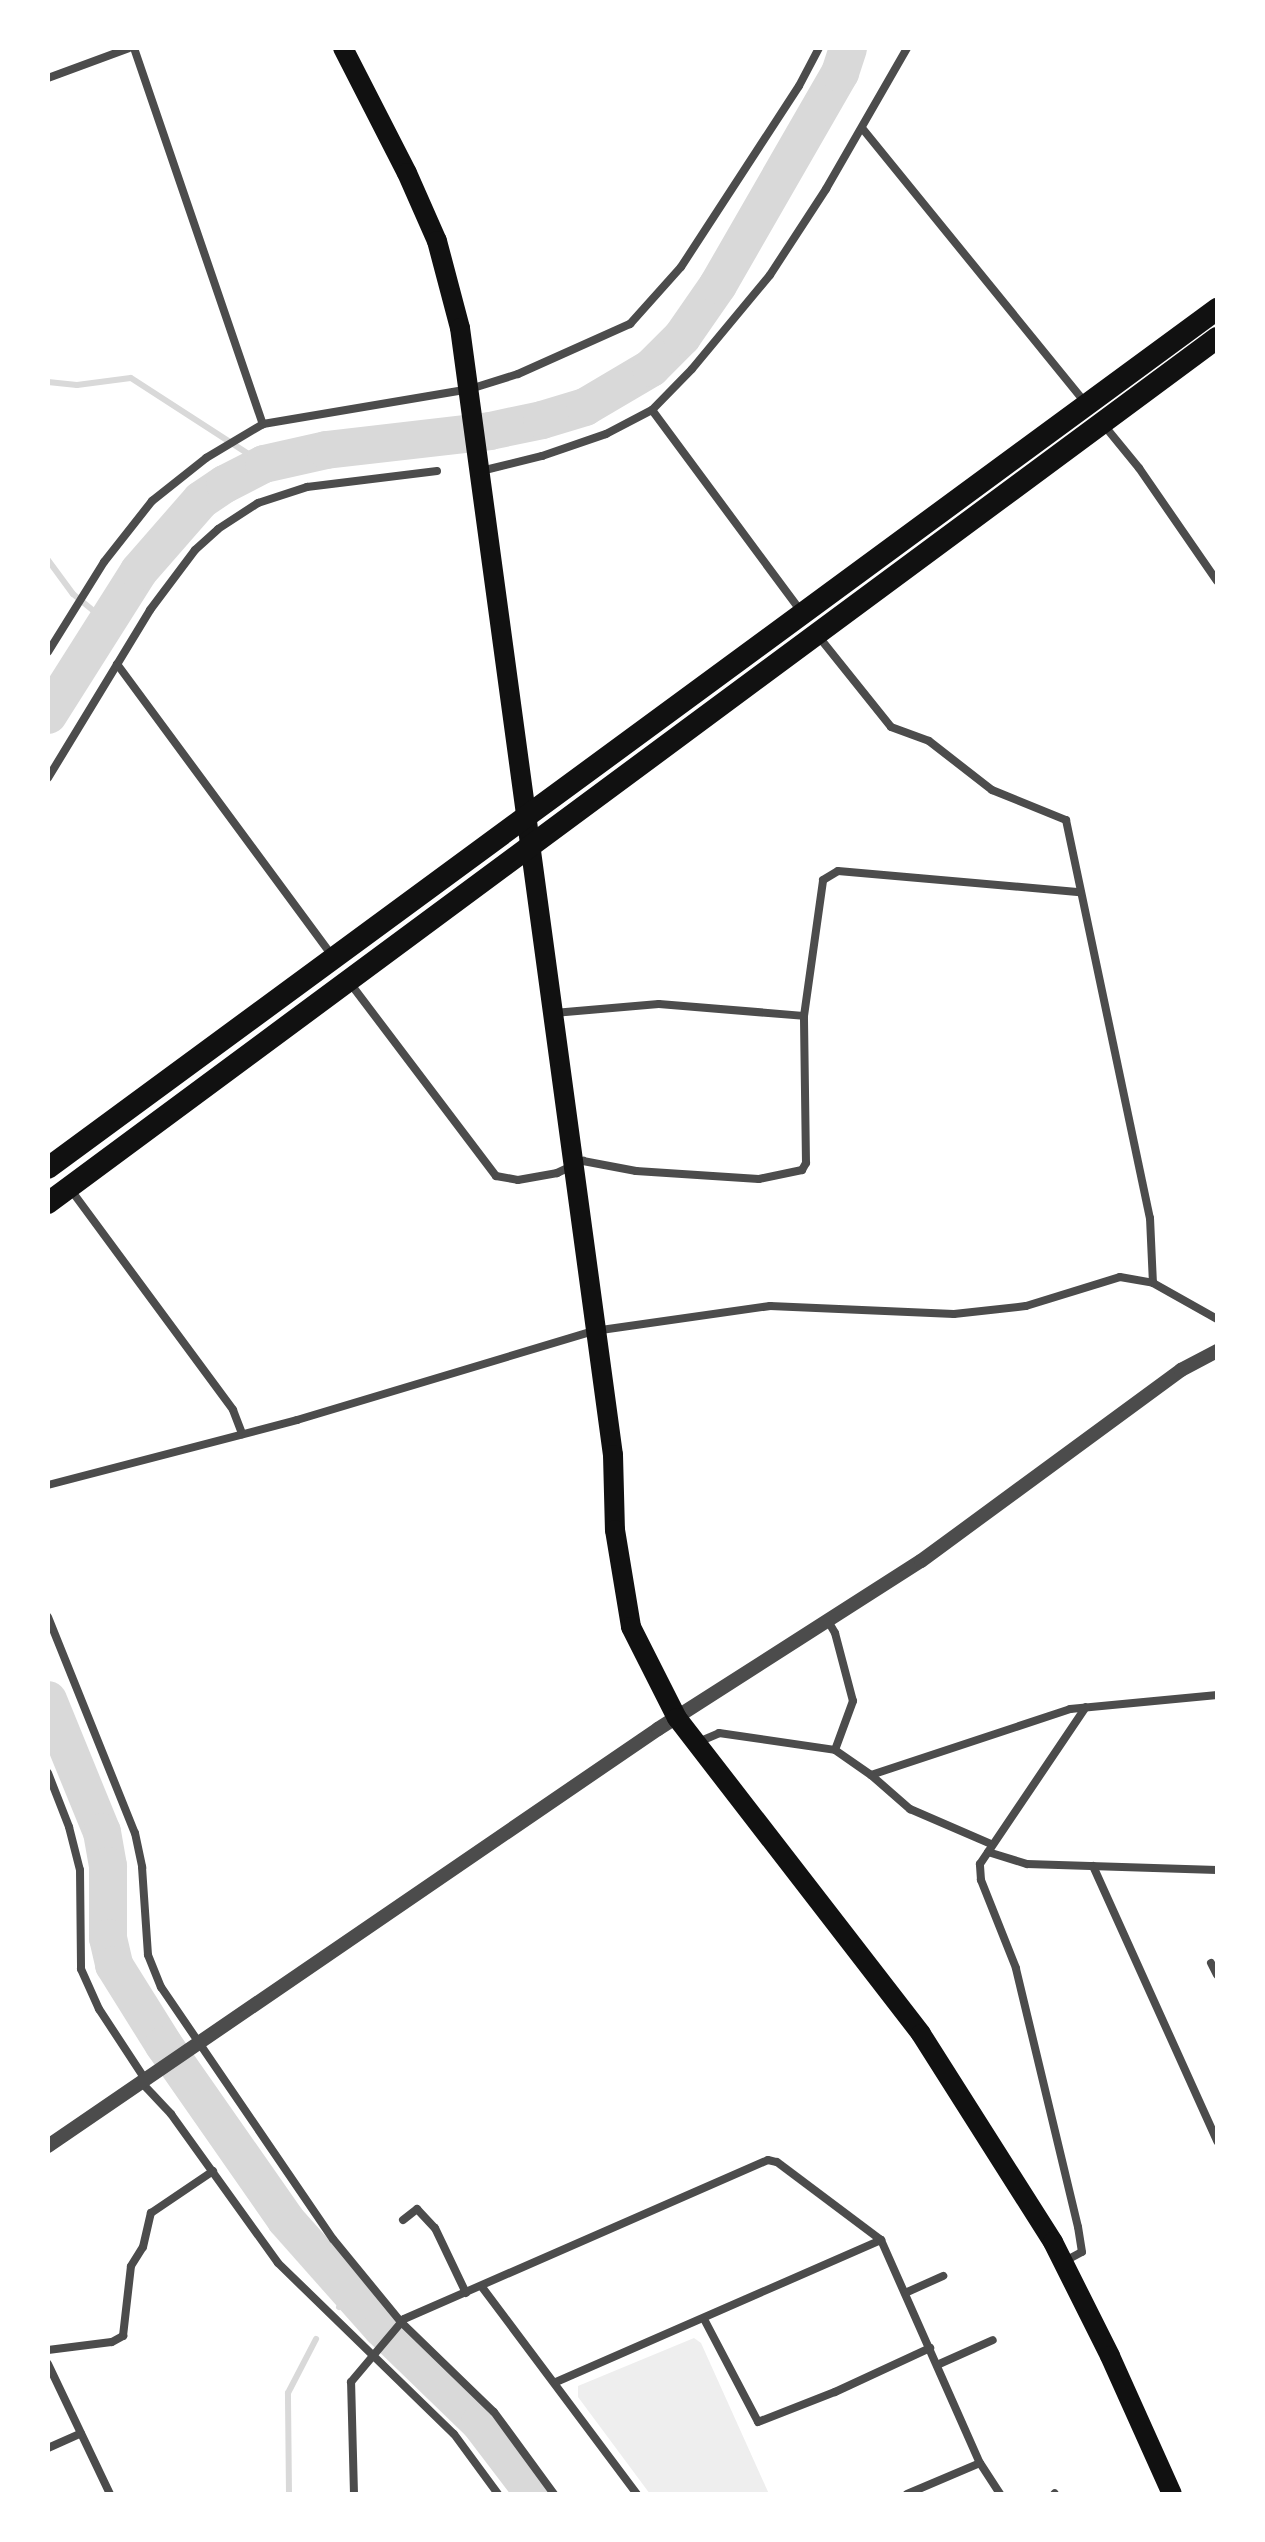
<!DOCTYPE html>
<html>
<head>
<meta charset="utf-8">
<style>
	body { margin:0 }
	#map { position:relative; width:1265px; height:2542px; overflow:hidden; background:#fff; font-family:Overpass,sans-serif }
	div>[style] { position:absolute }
	.green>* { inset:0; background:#eee }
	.stream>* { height:6px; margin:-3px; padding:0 3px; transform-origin:3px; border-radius:3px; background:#d9d9d9 }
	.river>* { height:38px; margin:-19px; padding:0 19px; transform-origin:19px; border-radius:19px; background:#d9d9d9 }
	.minor>* { height:8px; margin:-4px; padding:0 4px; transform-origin:4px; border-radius:4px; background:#4c4c4c }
	.tertiary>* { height:14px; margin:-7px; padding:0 7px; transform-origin:7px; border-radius:7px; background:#4c4c4c }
	.primary>* { height:20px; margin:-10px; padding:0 10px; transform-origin:10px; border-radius:10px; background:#111 }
	.trunk>* { height:22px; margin:-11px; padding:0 11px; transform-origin:11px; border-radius:11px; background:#111 }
	span { translate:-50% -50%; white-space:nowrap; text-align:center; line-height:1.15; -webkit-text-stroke:8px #fff; paint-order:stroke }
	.frame { position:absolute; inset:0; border:50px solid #fff; pointer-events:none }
</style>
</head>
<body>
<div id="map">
	<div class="green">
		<i style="clip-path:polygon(694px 2338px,701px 2343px,769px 2494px,650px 2494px,578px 2397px,578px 2386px)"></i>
	</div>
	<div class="stream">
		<i style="left:48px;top:382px;width:29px;rotate:6deg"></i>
		<i style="left:77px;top:385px;width:54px;rotate:-7.4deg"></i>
		<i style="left:131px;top:378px;width:158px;rotate:32.9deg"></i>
		<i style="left:48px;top:560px;width:42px;rotate:53.7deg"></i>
		<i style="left:73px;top:594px;width:43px;rotate:39.3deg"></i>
		<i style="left:339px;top:2307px;width:19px;rotate:-58deg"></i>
		<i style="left:289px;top:2494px;width:101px;rotate:-90.6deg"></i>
		<i style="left:288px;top:2393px;width:61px;rotate:-62.6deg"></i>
	</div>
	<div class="river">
		<i style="left:48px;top:715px;width:170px;rotate:-57.7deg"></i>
		<i style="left:139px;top:571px;width:94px;rotate:-48.9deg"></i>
		<i style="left:201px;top:500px;width:29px;rotate:-34deg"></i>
		<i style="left:225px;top:484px;width:44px;rotate:-27.1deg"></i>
		<i style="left:264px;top:464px;width:64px;rotate:-12.7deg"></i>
		<i style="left:326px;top:450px;width:165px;rotate:-6.6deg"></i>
		<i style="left:490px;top:431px;width:53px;rotate:-11.9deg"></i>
		<i style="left:542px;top:420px;width:45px;rotate:-16.8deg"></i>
		<i style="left:585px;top:407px;width:77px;rotate:-30.6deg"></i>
		<i style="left:651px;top:368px;width:44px;rotate:-45deg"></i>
		<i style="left:682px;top:337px;width:63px;rotate:-55.3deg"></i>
		<i style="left:718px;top:285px;width:245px;rotate:-60.1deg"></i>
		<i style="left:840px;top:73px;width:26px;rotate:-72deg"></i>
		<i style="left:48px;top:1700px;width:143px;rotate:67.8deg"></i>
		<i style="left:102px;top:1832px;width:35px;rotate:80deg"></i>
		<i style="left:108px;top:1866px;width:72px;rotate:90deg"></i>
		<i style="left:108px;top:1938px;width:28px;rotate:77deg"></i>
		<i style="left:114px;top:1965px;width:94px;rotate:58deg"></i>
		<i style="left:164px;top:2045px;width:213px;rotate:55.1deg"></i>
		<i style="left:286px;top:2220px;width:144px;rotate:48.4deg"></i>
		<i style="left:382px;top:2328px;width:136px;rotate:44.1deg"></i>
		<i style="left:480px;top:2423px;width:89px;rotate:52.7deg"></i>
	</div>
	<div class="minor">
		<i style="left:134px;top:48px;width:398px;rotate:71.1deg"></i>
		<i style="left:48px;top:78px;width:86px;rotate:-20.3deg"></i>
		<i style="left:862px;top:128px;width:355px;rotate:50.9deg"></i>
		<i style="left:652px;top:410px;width:250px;rotate:53.5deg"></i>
		<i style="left:1103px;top:424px;width:57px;rotate:50.7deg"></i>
		<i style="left:1139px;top:468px;width:137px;rotate:55.4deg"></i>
		<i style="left:481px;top:471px;width:63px;rotate:-13.8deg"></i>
		<i style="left:542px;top:456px;width:68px;rotate:-19deg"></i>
		<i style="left:606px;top:434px;width:52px;rotate:-27.6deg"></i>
		<i style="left:652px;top:410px;width:57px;rotate:-45.7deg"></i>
		<i style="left:692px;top:369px;width:122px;rotate:-50.3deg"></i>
		<i style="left:770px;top:275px;width:103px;rotate:-56.9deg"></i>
		<i style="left:826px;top:189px;width:163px;rotate:-60.1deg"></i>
		<i style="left:819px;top:637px;width:115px;rotate:51.3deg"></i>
		<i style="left:891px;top:727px;width:40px;rotate:20.2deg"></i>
		<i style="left:929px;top:741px;width:80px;rotate:37.9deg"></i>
		<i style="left:992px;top:790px;width:80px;rotate:22.1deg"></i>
		<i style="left:1066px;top:820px;width:407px;rotate:78.1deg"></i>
		<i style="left:1150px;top:1218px;width:65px;rotate:87.4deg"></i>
		<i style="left:48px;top:652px;width:106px;rotate:-58.1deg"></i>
		<i style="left:104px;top:562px;width:78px;rotate:-51.8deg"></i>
		<i style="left:152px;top:501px;width:69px;rotate:-38.5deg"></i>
		<i style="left:206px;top:458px;width:66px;rotate:-30.8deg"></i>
		<i style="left:263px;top:424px;width:210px;rotate:-9.6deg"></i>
		<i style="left:470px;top:389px;width:50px;rotate:-17.4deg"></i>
		<i style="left:518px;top:374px;width:123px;rotate:-24.1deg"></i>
		<i style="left:630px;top:324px;width:76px;rotate:-48.2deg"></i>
		<i style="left:681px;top:267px;width:216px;rotate:-56.9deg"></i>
		<i style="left:799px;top:86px;width:43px;rotate:-62.2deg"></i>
		<i style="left:117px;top:664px;width:363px;rotate:53.6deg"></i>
		<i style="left:48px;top:778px;width:197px;rotate:-58.7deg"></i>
		<i style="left:150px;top:610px;width:75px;rotate:-53.1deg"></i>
		<i style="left:195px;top:550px;width:31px;rotate:-42deg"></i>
		<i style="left:218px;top:529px;width:48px;rotate:-33deg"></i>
		<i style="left:258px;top:503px;width:52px;rotate:-18.1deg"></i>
		<i style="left:307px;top:487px;width:131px;rotate:-7deg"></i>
		<i style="left:350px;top:983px;width:242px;rotate:52.9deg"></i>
		<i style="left:496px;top:1176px;width:22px;rotate:10deg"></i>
		<i style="left:518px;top:1180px;width:40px;rotate:-10deg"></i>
		<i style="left:557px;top:1173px;width:29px;rotate:-25deg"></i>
		<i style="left:583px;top:1161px;width:54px;rotate:10.7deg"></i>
		<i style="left:636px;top:1171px;width:123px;rotate:3.7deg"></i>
		<i style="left:759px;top:1179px;width:44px;rotate:-11.8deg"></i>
		<i style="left:802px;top:1170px;width:8px;rotate:-60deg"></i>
		<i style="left:806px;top:1163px;width:147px;rotate:-90.8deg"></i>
		<i style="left:804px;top:1016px;width:137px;rotate:-82deg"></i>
		<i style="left:823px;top:880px;width:17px;rotate:-31deg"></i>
		<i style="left:838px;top:871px;width:243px;rotate:5deg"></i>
		<i style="left:554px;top:1013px;width:105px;rotate:-4.9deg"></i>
		<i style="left:659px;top:1004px;width:145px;rotate:4.7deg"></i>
		<i style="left:71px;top:1190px;width:273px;rotate:53.6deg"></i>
		<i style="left:233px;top:1410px;width:26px;rotate:69deg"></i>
		<i style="left:48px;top:1485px;width:257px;rotate:-14.6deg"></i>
		<i style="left:297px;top:1420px;width:310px;rotate:-16.7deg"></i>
		<i style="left:594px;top:1331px;width:178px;rotate:-8.1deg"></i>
		<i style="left:770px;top:1306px;width:184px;rotate:2.5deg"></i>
		<i style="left:954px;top:1314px;width:72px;rotate:-6.3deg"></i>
		<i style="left:1026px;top:1306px;width:98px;rotate:-17.1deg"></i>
		<i style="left:1120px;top:1277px;width:34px;rotate:10deg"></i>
		<i style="left:1153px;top:1283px;width:73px;rotate:29.4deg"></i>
		<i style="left:48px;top:1617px;width:233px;rotate:68.1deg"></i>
		<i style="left:135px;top:1833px;width:35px;rotate:78deg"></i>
		<i style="left:142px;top:1867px;width:88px;rotate:86.1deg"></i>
		<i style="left:148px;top:1955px;width:35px;rotate:68deg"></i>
		<i style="left:161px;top:1987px;width:305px;rotate:55.7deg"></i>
		<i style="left:333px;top:2239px;width:107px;rotate:50.7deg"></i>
		<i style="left:401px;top:2322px;width:129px;rotate:44.1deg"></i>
		<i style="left:494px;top:2412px;width:102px;rotate:53.8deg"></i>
		<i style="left:828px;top:1621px;width:14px;rotate:60deg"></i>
		<i style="left:835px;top:1633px;width:70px;rotate:75.2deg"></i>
		<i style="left:853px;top:1701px;width:52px;rotate:110.2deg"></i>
		<i style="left:696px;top:1743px;width:25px;rotate:-23deg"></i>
		<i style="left:719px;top:1733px;width:117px;rotate:8.3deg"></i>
		<i style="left:835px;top:1750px;width:44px;rotate:34.8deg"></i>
		<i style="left:871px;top:1775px;width:210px;rotate:-18.3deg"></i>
		<i style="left:1070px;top:1709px;width:148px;rotate:-5.4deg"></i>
		<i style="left:48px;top:1773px;width:58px;rotate:68.7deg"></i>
		<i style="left:69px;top:1827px;width:44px;rotate:75.7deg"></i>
		<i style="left:80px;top:1870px;width:99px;rotate:89.4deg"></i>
		<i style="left:81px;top:1969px;width:44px;rotate:65.8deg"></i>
		<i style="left:99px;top:2009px;width:84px;rotate:56.7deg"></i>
		<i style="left:871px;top:1775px;width:52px;rotate:41.1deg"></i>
		<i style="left:910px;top:1809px;width:88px;rotate:23.4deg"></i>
		<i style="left:988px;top:1852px;width:41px;rotate:17.1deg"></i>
		<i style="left:1027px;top:1864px;width:190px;rotate:1.8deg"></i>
		<i style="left:1093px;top:1866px;width:302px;rotate:65.7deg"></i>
		<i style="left:1211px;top:1963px;width:13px;rotate:63deg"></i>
		<i style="left:141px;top:2082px;width:44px;rotate:46.8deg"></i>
		<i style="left:171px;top:2114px;width:183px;rotate:54.3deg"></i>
		<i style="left:278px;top:2263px;width:245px;rotate:44.2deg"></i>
		<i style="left:454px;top:2434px;width:74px;rotate:53.7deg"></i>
		<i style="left:403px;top:2220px;width:18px;rotate:-38deg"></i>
		<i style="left:417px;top:2209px;width:26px;rotate:47deg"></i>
		<i style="left:435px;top:2228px;width:72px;rotate:64.5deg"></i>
		<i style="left:1065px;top:2261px;width:19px;rotate:-28deg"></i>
		<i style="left:1082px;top:2252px;width:25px;rotate:-99deg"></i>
		<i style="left:1078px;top:2227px;width:266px;rotate:-103.5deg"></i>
		<i style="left:1016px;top:1968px;width:95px;rotate:-111.7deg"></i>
		<i style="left:981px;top:1880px;width:16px;rotate:-94deg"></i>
		<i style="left:980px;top:1864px;width:189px;rotate:-56deg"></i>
		<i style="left:482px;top:2287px;width:259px;rotate:53.2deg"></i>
		<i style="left:905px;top:2293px;width:42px;rotate:-24.1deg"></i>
		<i style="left:704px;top:2319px;width:116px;rotate:62.3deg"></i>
		<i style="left:758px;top:2422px;width:83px;rotate:-21.3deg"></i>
		<i style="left:835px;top:2392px;width:105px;rotate:-24.9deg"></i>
		<i style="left:48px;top:2350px;width:64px;rotate:-7.1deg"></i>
		<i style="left:112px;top:2342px;width:13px;rotate:-29deg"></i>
		<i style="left:123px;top:2336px;width:70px;rotate:-83.5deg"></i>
		<i style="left:131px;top:2266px;width:22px;rotate:-58deg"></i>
		<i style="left:143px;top:2247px;width:35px;rotate:-77deg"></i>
		<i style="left:151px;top:2213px;width:75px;rotate:-34.1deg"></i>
		<i style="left:48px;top:2364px;width:144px;rotate:64.5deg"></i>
		<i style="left:937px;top:2365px;width:61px;rotate:-24.1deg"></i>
		<i style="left:556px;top:2382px;width:355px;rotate:-23.6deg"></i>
		<i style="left:48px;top:2448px;width:36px;rotate:-24deg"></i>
		<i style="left:354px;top:2494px;width:112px;rotate:-91.5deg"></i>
		<i style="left:351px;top:2382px;width:82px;rotate:-49.9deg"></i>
		<i style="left:404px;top:2319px;width:397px;rotate:-23.6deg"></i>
		<i style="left:768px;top:2160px;width:9px;rotate:13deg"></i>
		<i style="left:777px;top:2162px;width:130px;rotate:36.9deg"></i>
		<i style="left:881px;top:2240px;width:244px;rotate:66.1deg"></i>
		<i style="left:980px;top:2463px;width:37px;rotate:57deg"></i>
		<i style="left:907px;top:2494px;width:79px;rotate:-23deg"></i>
		<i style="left:1054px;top:2494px;width:1px;rotate:-45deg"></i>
	</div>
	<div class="tertiary">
		<i style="left:48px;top:2146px;width:739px;rotate:-34.36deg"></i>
		<i style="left:658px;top:1729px;width:312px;rotate:-32.6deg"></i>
		<i style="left:921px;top:1561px;width:323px;rotate:-36.3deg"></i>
		<i style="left:1181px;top:1370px;width:41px;rotate:-27.8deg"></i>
	</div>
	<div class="primary">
		<i style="left:343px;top:48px;width:140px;rotate:62.9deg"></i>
		<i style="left:407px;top:173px;width:74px;rotate:66.2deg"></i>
		<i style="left:437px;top:241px;width:90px;rotate:75.2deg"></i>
		<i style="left:460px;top:328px;width:1137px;rotate:82.27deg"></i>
		<i style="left:613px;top:1455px;width:75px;rotate:88.5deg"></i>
		<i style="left:615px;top:1530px;width:98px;rotate:80.6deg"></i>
		<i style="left:631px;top:1627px;width:102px;rotate:63.2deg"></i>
		<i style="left:677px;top:1718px;width:399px;rotate:52.3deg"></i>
		<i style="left:921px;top:2034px;width:246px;rotate:57.6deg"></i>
		<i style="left:1053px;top:2242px;width:127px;rotate:63.4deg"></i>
		<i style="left:1110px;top:2356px;width:151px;rotate:65.8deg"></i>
	</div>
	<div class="trunk">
		<i style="left:48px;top:1168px;width:1451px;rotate:-36.31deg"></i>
		<i style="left:48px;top:1203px;width:1454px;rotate:-36.5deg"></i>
	</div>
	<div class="frame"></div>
</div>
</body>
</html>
